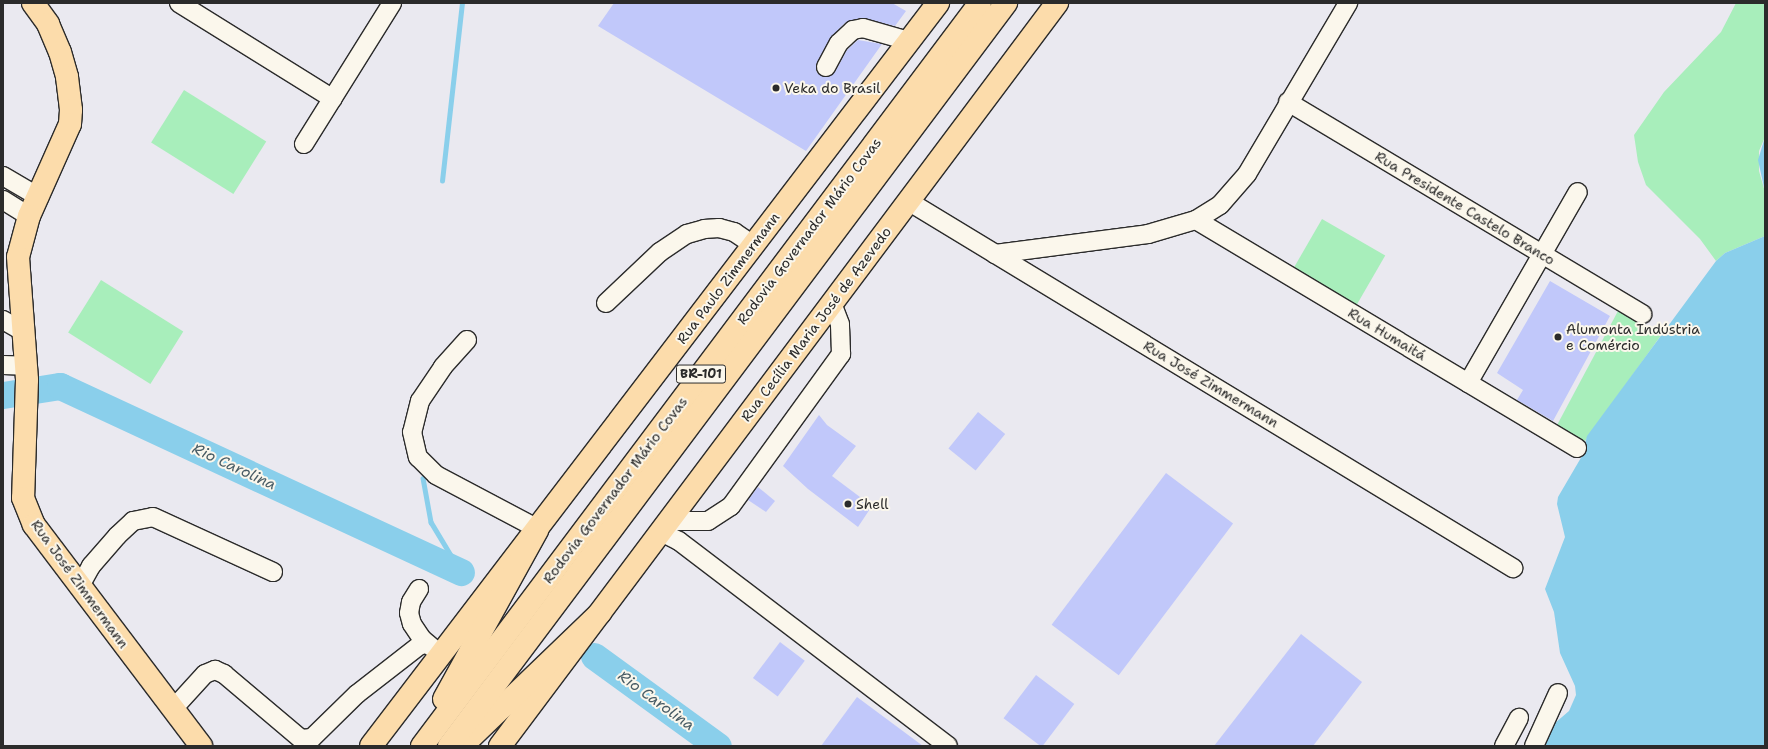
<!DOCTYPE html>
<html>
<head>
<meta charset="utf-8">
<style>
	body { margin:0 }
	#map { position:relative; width:1768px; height:749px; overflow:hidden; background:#eae9f0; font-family:"Shantell Sans",sans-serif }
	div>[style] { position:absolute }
	.green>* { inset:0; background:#a8eebb; transform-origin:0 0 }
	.water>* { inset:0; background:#8acfeb }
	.stream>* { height:4.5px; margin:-2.25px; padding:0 2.25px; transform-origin:2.25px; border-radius:2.25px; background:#8acfeb }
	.river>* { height:27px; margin:-13.5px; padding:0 13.5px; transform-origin:13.5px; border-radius:13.5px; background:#8acfeb }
	.building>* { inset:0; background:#c1c8fa; transform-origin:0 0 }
	.roads { filter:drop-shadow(1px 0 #2b2b2b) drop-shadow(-1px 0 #2b2b2b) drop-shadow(0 1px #2b2b2b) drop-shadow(0 -1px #2b2b2b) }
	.minor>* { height:18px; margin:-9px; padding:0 9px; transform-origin:9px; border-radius:9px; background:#fbf7ec }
	.major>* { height:22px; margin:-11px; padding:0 11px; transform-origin:11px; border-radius:11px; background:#fcdcab }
	.highway>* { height:22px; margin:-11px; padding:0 11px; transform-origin:11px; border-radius:11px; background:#fcdcab }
	.dots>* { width:11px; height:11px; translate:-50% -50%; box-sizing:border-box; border:2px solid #fbf7ec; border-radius:50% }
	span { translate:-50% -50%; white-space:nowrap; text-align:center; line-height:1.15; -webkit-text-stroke:4px #fbf7ec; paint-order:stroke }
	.shield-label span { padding:1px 3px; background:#fbf7ec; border:1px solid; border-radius:3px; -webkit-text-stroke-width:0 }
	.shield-label { font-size:13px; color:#2b2b2b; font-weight:700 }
	.poi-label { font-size:14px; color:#2b2b2b }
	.left { translate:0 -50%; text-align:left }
	.street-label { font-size:14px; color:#2b2b2b }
	.water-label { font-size:15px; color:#485c65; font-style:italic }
	.frame { position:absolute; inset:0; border:4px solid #2b2b2b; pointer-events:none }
</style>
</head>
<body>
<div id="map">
	<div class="green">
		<i style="clip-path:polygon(1736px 3px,1765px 3px,1765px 137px,1759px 151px,1759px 171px,1765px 192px,1765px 236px,1725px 253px,1716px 261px,1700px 239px,1646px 185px,1638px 162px,1634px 135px,1664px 92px,1721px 32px)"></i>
		<i style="left:184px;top:90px;width:97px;height:62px;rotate:32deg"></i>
		<i style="left:1322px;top:219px;width:73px;height:59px;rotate:30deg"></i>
		<i style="left:101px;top:280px;width:97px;height:62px;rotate:32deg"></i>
		<i style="clip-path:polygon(1618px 311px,1662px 334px,1585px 441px,1556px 427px)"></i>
	</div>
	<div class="water">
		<i style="clip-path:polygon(1765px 137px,1765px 192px,1758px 160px)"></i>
		<i style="clip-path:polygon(1765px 236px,1765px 746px,1544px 746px,1555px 723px,1569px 711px,1576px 695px,1575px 686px,1560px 653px,1554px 612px,1545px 589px,1565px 537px,1557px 504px,1558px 497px,1582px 456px,1587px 436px,1716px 261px,1725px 253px)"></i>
	</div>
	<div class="stream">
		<i style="left:442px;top:181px;width:179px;rotate:-83.6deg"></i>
		<i style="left:423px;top:478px;width:45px;rotate:79.7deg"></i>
		<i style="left:431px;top:522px;width:58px;rotate:59deg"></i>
	</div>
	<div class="river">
		<i style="left:3px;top:395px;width:58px;rotate:-9deg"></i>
		<i style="left:60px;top:386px;width:442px;rotate:24.9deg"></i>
		<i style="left:594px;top:656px;width:153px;rotate:36deg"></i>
	</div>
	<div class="building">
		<i style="clip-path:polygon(614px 3px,892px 3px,906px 11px,895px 26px,861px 18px,846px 22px,830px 38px,816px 67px,817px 73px,826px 77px,835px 72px,847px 50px,858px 40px,882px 44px,806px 151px,598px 26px)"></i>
		<i style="clip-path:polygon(1550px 281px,1610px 316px,1553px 421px,1517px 400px,1523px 390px,1497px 373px)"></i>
		<i style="left:978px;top:412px;width:35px;height:47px;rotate:39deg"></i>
		<i style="clip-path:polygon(819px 415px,827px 425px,856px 446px,832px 476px,872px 506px,858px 527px,808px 489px,783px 466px)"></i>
		<i style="left:1166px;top:473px;width:84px;height:190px;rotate:37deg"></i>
		<i style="clip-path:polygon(758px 487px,775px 501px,766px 512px,748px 500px)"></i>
		<i style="clip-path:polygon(1301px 634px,1362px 682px,1313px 746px,1214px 746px)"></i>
		<i style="left:780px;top:642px;width:31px;height:45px;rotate:37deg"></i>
		<i style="left:1036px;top:675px;width:48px;height:54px;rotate:37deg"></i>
		<i style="clip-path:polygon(857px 697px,923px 746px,821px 746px)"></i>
	</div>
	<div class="roads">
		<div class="minor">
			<i style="left:179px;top:3px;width:181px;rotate:31.9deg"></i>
			<i style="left:826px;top:67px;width:27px;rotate:-62deg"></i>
			<i style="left:839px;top:43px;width:19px;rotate:-43deg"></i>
			<i style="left:853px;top:30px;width:10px;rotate:-11deg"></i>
			<i style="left:863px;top:28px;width:48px;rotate:15.8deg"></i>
			<i style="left:1288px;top:102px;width:413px;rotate:30.9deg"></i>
			<i style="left:304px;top:144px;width:166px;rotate:-58deg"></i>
			<i style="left:3px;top:176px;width:42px;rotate:30.3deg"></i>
			<i style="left:3px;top:200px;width:31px;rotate:32deg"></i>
			<i style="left:908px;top:201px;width:708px;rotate:31.24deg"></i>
			<i style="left:1196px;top:220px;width:444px;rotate:30.9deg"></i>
			<i style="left:995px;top:254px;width:154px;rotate:-7.4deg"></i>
			<i style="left:1148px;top:234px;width:50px;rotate:-16.3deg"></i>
			<i style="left:1196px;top:220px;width:28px;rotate:-32deg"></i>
			<i style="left:1220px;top:205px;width:41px;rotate:-48.9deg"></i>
			<i style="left:1247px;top:174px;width:199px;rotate:-59.4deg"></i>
			<i style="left:606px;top:303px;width:74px;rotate:-43.4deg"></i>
			<i style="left:660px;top:252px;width:32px;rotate:-34deg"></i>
			<i style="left:687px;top:234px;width:18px;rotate:-16deg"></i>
			<i style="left:704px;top:229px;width:15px;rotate:-4deg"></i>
			<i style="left:719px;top:228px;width:16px;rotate:15deg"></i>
			<i style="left:734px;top:232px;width:23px;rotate:34deg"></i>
			<i style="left:3px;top:320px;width:22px;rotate:30deg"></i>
			<i style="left:467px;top:340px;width:36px;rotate:132deg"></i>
			<i style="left:443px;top:367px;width:41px;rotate:124.1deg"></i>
			<i style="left:420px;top:401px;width:32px;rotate:104deg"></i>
			<i style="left:412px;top:432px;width:26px;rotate:77deg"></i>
			<i style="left:418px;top:457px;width:25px;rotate:45deg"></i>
			<i style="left:436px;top:475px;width:115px;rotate:27.9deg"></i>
			<i style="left:3px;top:365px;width:23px;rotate:2deg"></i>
			<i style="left:1468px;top:383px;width:220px;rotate:-60.1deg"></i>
			<i style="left:669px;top:521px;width:39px"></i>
			<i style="left:708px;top:521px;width:27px;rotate:-33deg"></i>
			<i style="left:731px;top:506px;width:188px;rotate:-54.1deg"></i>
			<i style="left:841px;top:354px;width:30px;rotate:-92deg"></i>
			<i style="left:840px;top:324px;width:22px;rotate:-111deg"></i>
			<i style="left:661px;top:532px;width:20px;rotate:27deg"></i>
			<i style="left:679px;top:541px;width:338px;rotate:37.3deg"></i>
			<i style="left:80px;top:586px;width:23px;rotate:-61deg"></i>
			<i style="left:91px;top:566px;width:40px;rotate:-49deg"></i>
			<i style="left:117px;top:536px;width:22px;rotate:-43deg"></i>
			<i style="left:133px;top:521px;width:20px;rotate:-11deg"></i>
			<i style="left:153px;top:517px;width:132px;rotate:24.6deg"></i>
			<i style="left:419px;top:589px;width:15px;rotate:122deg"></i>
			<i style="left:411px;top:602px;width:11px;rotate:100deg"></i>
			<i style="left:409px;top:613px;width:11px;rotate:75deg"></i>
			<i style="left:412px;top:624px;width:18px;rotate:56deg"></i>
			<i style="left:422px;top:639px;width:17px;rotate:40deg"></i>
			<i style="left:173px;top:709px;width:47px;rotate:-47.6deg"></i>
			<i style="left:205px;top:674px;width:11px;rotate:-22deg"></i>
			<i style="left:215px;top:670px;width:10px;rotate:24deg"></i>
			<i style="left:224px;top:674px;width:101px;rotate:40.2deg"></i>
			<i style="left:301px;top:739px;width:11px;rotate:-5deg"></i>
			<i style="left:312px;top:738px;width:63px;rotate:-44.4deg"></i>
			<i style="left:357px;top:694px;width:80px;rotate:-37.9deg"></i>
			<i style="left:420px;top:645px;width:7px;rotate:-8deg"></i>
			<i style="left:1504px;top:746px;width:32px;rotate:-62deg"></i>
			<i style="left:1534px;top:746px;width:58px;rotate:-65.6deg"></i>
		</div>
		<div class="major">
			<i style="left:33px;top:3px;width:26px;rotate:54deg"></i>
			<i style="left:48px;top:24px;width:30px;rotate:67deg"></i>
			<i style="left:60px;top:52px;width:26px;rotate:74deg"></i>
			<i style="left:67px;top:77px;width:33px;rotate:83deg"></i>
			<i style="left:71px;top:110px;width:14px;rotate:94deg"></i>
			<i style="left:70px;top:124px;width:101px;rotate:114deg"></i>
			<i style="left:29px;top:216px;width:42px;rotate:105deg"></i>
			<i style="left:18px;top:257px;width:123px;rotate:85.8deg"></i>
			<i style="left:27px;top:380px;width:118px;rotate:91.9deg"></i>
			<i style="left:23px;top:498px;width:29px;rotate:68deg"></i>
			<i style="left:34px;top:525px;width:277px;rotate:52.9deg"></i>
			<i style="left:371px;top:746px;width:935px;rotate:-52.65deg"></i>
			<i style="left:500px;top:746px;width:929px;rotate:-53.14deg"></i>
		</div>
		<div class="highway">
			<i style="left:444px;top:699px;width:194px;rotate:-61.1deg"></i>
			<i style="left:464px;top:744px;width:189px;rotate:-43.9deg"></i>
			<i style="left:422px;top:746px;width:929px;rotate:-53.09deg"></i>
			<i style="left:449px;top:746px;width:929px;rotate:-53.14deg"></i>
		</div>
	</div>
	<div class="dots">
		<i style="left:776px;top:88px;background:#2b2b2b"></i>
		<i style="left:1558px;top:337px;background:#2b2b2b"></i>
		<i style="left:848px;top:504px;background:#2b2b2b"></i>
	</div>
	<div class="shield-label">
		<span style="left:701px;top:374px">BR-101</span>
	</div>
	<div class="poi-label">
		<span class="left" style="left:784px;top:88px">Veka do Brasil</span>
		<span class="left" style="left:1566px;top:337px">Alumonta Indústria<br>e Comércio</span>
		<span class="left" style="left:856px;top:504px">Shell</span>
	</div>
	<div class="street-label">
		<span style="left:1465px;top:208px;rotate:31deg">Rua Presidente Castelo Branco</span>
		<span style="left:809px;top:231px;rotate:-53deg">Rodovia Governador Mário Covas</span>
		<span style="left:728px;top:278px;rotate:-53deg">Rua Paulo Zimmermann</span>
		<span style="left:816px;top:324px;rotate:-53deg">Rua Cecília Maria José de Azevedo</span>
		<span style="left:1387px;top:334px;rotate:31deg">Rua Humaitá</span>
		<span style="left:1211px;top:384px;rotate:31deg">Rua José Zimmermann</span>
		<span style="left:615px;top:490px;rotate:-53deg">Rodovia Governador Mário Covas</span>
		<span style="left:80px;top:584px;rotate:54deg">Rua José Zimmermann</span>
	</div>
	<div class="water-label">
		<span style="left:234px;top:467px;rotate:25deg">Rio Carolina</span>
		<span style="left:656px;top:701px;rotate:36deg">Rio Carolina</span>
	</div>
	<div class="frame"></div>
</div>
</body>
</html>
